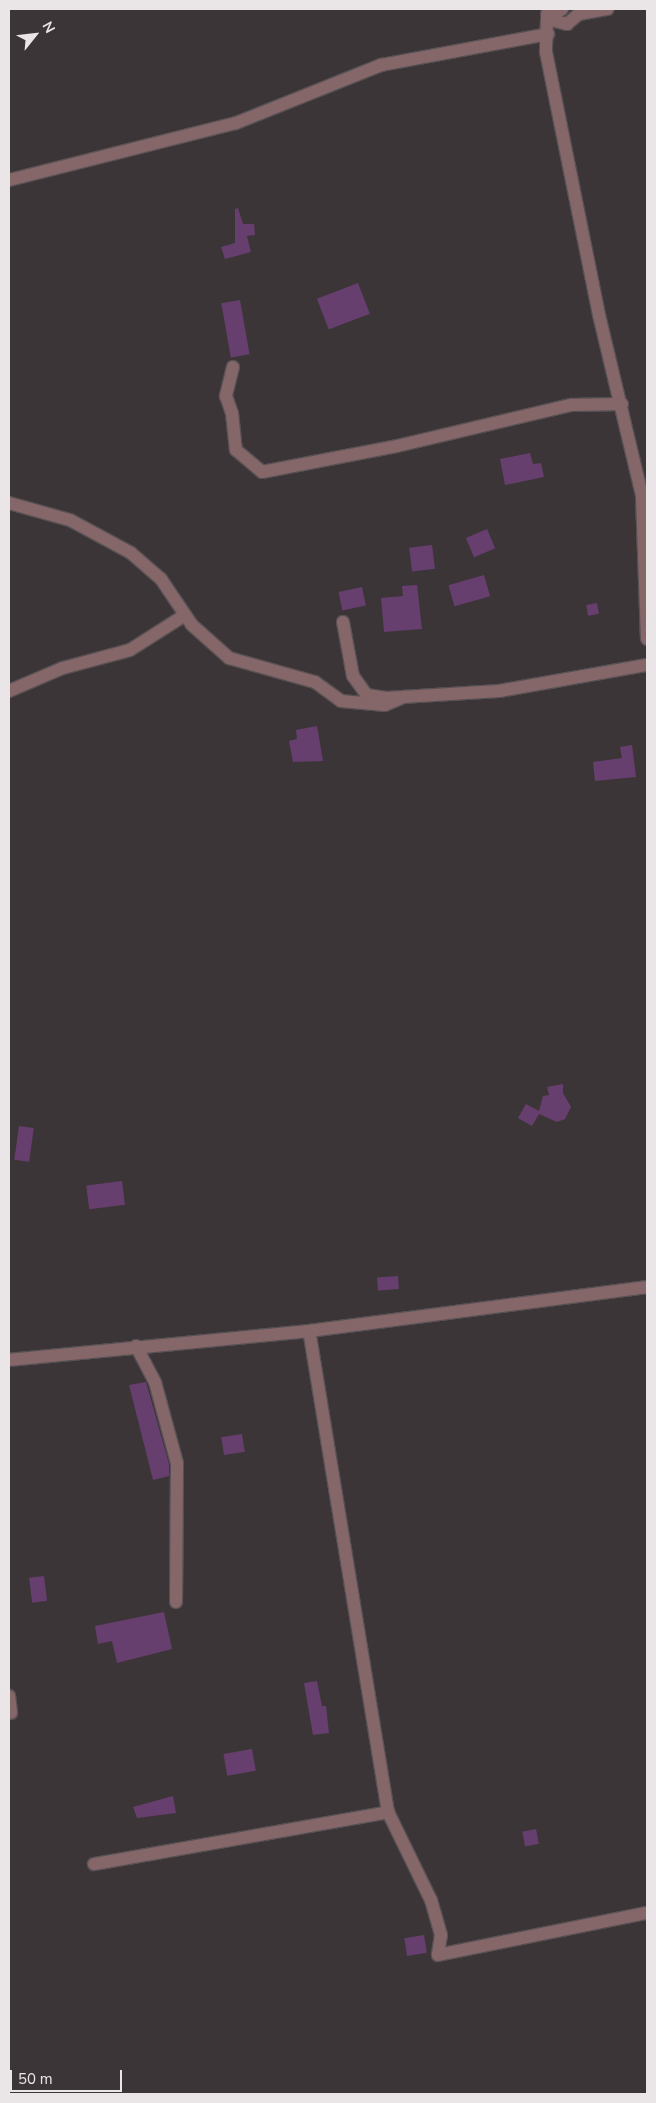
<!DOCTYPE html>
<html>
<head>
<meta charset="utf-8">
<style>
	body { margin:0 }
	#map { position:relative; width:656px; height:2103px; overflow:hidden; background:#3c3538; font-family:"Nunito Sans",sans-serif }
	div>[style] { position:absolute }
	.building>* { inset:0; background:#663f6e; transform-origin:0 0 }
	.roads { filter:drop-shadow(1px 0 #585154) drop-shadow(-1px 0 #585154) drop-shadow(0 1px #585154) drop-shadow(0 -1px #585154) }
	.street>* { height:12px; margin:-6px; padding:0 6px; transform-origin:6px; border-radius:6px; background:#866769 }
	span { translate:-50% -50%; white-space:nowrap; text-align:center; line-height:1.15; -webkit-text-stroke:4.5px #3c3538; paint-order:stroke }
	.frame { position:absolute; inset:0; border:10px solid #eae5e7; pointer-events:none }
	.north { position:absolute; left:10px; top:10px; width:50px; height:50px; -webkit-text-stroke:4px #3c3538; paint-order:stroke; rotate:61deg; font-size:14px; font-weight:700; line-height:20px; text-align:center; color:#eae5e7 }
	.north::after { content:''; display:block; margin:auto; width:18px; height:22px; background:#eae5e7; clip-path:polygon(50% 0,100% 100%,50% 72%,0 100%) }
	.scale { position:absolute; left:10px; top:2070px; width:112px; height:22px; box-sizing:border-box; border:2px solid #eae5e7; border-top:0; padding-left:6px; font-size:15px; line-height:18px; white-space:nowrap; color:#eae5e7; -webkit-text-stroke:4px #3c3538; paint-order:stroke }
</style>
</head>
<body>
<div id="map">
	<div class="building">
		<i style="clip-path:polygon(238px 208px,243px 224px,254px 224px,255px 235px,247px 236px,251px 252px,225px 259px,221px 247px,235px 243px,235px 209px)"></i>
		<i style="left:358px;top:283px;width:33px;height:44px;rotate:69deg"></i>
		<i style="left:240px;top:300px;width:55px;height:19px;rotate:80deg"></i>
		<i style="clip-path:polygon(530px 453px,533px 464px,541px 463px,544px 477px,505px 485px,500px 459px)"></i>
		<i style="left:487px;top:529px;width:21px;height:23px;rotate:67deg"></i>
		<i style="left:432px;top:545px;width:24px;height:23px;rotate:83deg"></i>
		<i style="left:484px;top:575px;width:22px;height:37px;rotate:74deg"></i>
		<i style="clip-path:polygon(417px 585px,422px 629px,384px 632px,381px 598px,403px 596px,402px 586px)"></i>
		<i style="left:362px;top:587px;width:19px;height:24px;rotate:78deg"></i>
		<i style="left:597px;top:603px;width:11px;height:11px;rotate:80deg"></i>
		<i style="clip-path:polygon(317px 726px,323px 761px,293px 762px,289px 741px,297px 739px,296px 730px)"></i>
		<i style="clip-path:polygon(632px 745px,636px 777px,595px 781px,593px 762px,622px 758px,620px 747px)"></i>
		<i style="clip-path:polygon(563px 1084px,563px 1093px,571px 1107px,565px 1119px,557px 1122px,539px 1114px,532px 1126px,518px 1118px,526px 1104px,539px 1111px,543px 1096px,549px 1095px,547px 1087px)"></i>
		<i style="left:19px;top:1126px;width:15px;height:34px;rotate:8deg"></i>
		<i style="left:122px;top:1181px;width:24px;height:36px;rotate:83deg"></i>
		<i style="left:398px;top:1276px;width:13px;height:21px;rotate:86deg"></i>
		<i style="clip-path:polygon(146px 1382px,169px 1464px,169px 1476px,153px 1480px,129px 1385px)"></i>
		<i style="left:242px;top:1434px;width:18px;height:21px;rotate:81deg"></i>
		<i style="left:44px;top:1576px;width:25px;height:15px;rotate:83deg"></i>
		<i style="clip-path:polygon(164px 1612px,172px 1649px,117px 1663px,112px 1641px,98px 1644px,95px 1626px)"></i>
		<i style="clip-path:polygon(317px 1681px,322px 1706px,326px 1706px,329px 1733px,313px 1735px,304px 1683px)"></i>
		<i style="left:252px;top:1749px;width:22px;height:29px;rotate:80deg"></i>
		<i style="clip-path:polygon(173px 1796px,176px 1813px,137px 1818px,133px 1807px)"></i>
		<i style="left:536px;top:1829px;width:15px;height:14px;rotate:79deg"></i>
		<i style="left:424px;top:1935px;width:18px;height:20px;rotate:81deg"></i>
	</div>
	<div class="roads">
		<div class="street">
			<i style="left:562px;top:9px;width:18px;rotate:146deg"></i>
			<i style="left:547px;top:19px;width:33px;rotate:92deg"></i>
			<i style="left:546px;top:52px;width:268px;rotate:78.6deg"></i>
			<i style="left:599px;top:315px;width:186px;rotate:76.6deg"></i>
			<i style="left:642px;top:496px;width:143px;rotate:88deg"></i>
			<i style="left:547px;top:14px;width:5px;rotate:90deg"></i>
			<i style="left:547px;top:19px;width:21px;rotate:14deg"></i>
			<i style="left:567px;top:24px;width:16px;rotate:-40deg"></i>
			<i style="left:579px;top:14px;width:29px;rotate:-10deg"></i>
			<i style="left:9px;top:180px;width:234px;rotate:-14.1deg"></i>
			<i style="left:236px;top:123px;width:156px;rotate:-21.8deg"></i>
			<i style="left:381px;top:65px;width:170px;rotate:-10.5deg"></i>
			<i style="left:233px;top:367px;width:30px;rotate:104deg"></i>
			<i style="left:226px;top:396px;width:18px;rotate:71deg"></i>
			<i style="left:232px;top:413px;width:37px;rotate:84deg"></i>
			<i style="left:236px;top:450px;width:34px;rotate:40deg"></i>
			<i style="left:262px;top:472px;width:137px;rotate:-10.9deg"></i>
			<i style="left:397px;top:446px;width:179px;rotate:-13.3deg"></i>
			<i style="left:571px;top:405px;width:51px;rotate:-1.1deg"></i>
			<i style="left:9px;top:503px;width:63px;rotate:15.6deg"></i>
			<i style="left:70px;top:520px;width:69px;rotate:28.4deg"></i>
			<i style="left:131px;top:553px;width:40px;rotate:41deg"></i>
			<i style="left:161px;top:579px;width:55px;rotate:56deg"></i>
			<i style="left:192px;top:625px;width:50px;rotate:41.7deg"></i>
			<i style="left:229px;top:658px;width:89px;rotate:15.6deg"></i>
			<i style="left:315px;top:682px;width:32px;rotate:36deg"></i>
			<i style="left:341px;top:701px;width:44px;rotate:5.2deg"></i>
			<i style="left:385px;top:705px;width:21px;rotate:-23deg"></i>
			<i style="left:343px;top:622px;width:55px;rotate:79.5deg"></i>
			<i style="left:353px;top:676px;width:24px;rotate:54deg"></i>
			<i style="left:367px;top:695px;width:19px;rotate:9deg"></i>
			<i style="left:386px;top:698px;width:113px;rotate:-3.5deg"></i>
			<i style="left:499px;top:691px;width:150px;rotate:-10deg"></i>
			<i style="left:9px;top:691px;width:59px;rotate:-23.1deg"></i>
			<i style="left:63px;top:668px;width:69px;rotate:-15deg"></i>
			<i style="left:130px;top:650px;width:65px;rotate:-32.5deg"></i>
			<i style="left:136px;top:1346px;width:41px;rotate:62.2deg"></i>
			<i style="left:155px;top:1382px;width:84px;rotate:74.8deg"></i>
			<i style="left:177px;top:1463px;width:139px;rotate:90.4deg"></i>
			<i style="left:9px;top:1360px;width:301px;rotate:-5.5deg"></i>
			<i style="left:309px;top:1331px;width:341px;rotate:-7.4deg"></i>
			<i style="left:9px;top:1696px;width:17px;rotate:83deg"></i>
			<i style="left:388px;top:1812px;width:98px;rotate:64deg"></i>
			<i style="left:431px;top:1900px;width:36px;rotate:74deg"></i>
			<i style="left:441px;top:1935px;width:20px;rotate:99deg"></i>
			<i style="left:438px;top:1955px;width:213px;rotate:-11.4deg"></i>
			<i style="left:94px;top:1864px;width:299px;rotate:-10deg"></i>
			<i style="left:388px;top:1812px;width:487px;rotate:-99.3deg"></i>
		</div>
	</div>
	<div class="frame"></div>
	<div class="north">N</div>
	<div class="scale">50 m</div>
</div>
</body>
</html>
